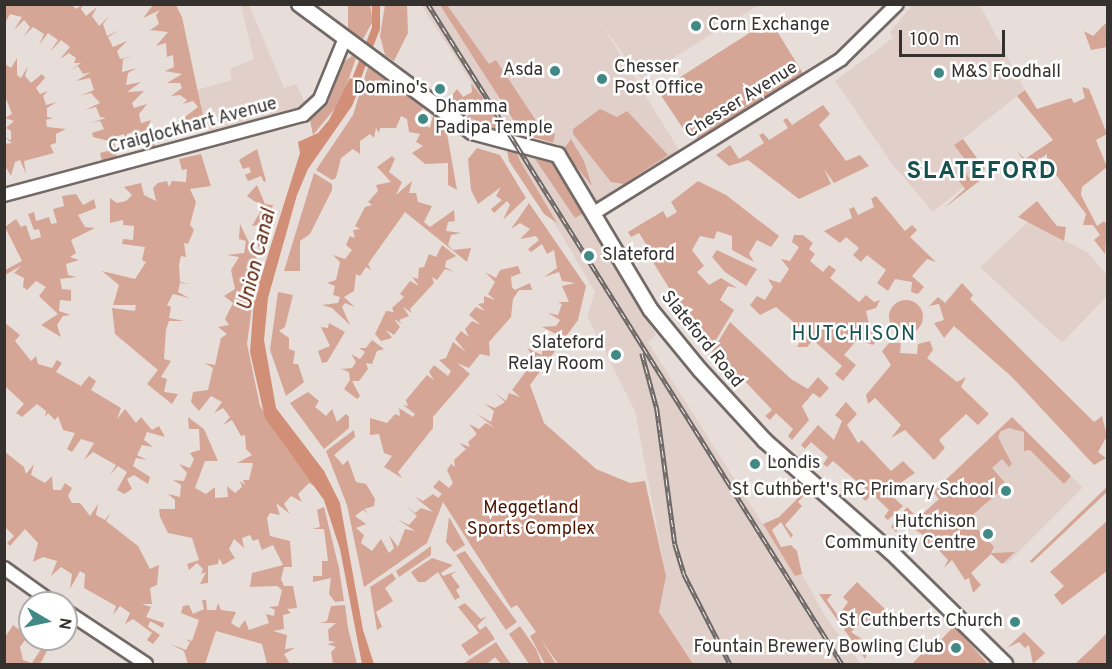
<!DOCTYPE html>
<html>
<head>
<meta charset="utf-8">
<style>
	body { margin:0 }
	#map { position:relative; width:1112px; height:669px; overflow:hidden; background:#e7deda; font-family:Overpass,sans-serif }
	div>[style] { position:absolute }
	.built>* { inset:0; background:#e1d0ca; transform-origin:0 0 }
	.green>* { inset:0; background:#d5a696 }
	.round { border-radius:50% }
	.water>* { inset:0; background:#d18f77 }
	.canal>* { height:8px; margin:-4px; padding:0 4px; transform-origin:4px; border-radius:4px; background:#d18f77 }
	.roads { filter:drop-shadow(2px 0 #736a67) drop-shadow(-2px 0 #736a67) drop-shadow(0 2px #736a67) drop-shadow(0 -2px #736a67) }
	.secondary>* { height:12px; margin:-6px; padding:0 6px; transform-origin:6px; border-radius:6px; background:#fff }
	.primary>* { height:14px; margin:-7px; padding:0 7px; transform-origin:7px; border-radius:7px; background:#fff }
	.rail>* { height:4.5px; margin-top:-2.25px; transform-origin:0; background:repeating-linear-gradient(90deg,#fff 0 7px,#6d6865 0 14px); box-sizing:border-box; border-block:2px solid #6d6865 }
	.dots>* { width:16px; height:16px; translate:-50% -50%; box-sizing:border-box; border:3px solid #fff; border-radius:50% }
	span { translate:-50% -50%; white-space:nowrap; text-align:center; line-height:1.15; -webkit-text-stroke:5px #fff; paint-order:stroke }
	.poi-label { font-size:18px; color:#34312f }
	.left { translate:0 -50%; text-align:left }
	.right { translate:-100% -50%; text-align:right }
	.street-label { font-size:18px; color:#34312f }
	.park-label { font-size:18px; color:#4f1400 }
	.water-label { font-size:20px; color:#60240c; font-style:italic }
	.neighbourhood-label { font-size:20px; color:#15514e; letter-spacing:1.5px }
	.district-label { font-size:24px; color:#15514e; font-weight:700; letter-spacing:1.5px }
	.frame { position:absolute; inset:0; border:6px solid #34312f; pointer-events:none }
	.north { position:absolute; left:18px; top:591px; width:60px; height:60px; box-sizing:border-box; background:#fff; border:2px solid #aeadac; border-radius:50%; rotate:99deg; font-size:16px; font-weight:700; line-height:24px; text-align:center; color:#34312f }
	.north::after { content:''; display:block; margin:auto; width:21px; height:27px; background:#418985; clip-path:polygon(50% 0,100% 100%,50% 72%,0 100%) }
	.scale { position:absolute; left:899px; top:30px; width:106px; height:27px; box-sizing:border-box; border:3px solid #34312f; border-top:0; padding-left:8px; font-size:18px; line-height:21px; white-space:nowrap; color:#34312f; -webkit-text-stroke:4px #fff; paint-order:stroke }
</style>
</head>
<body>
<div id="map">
	<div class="built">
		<i style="clip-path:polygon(241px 5px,249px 5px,284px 88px,296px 84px,305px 103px,289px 113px,207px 132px,196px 90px,232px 80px,230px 69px,254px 59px)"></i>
		<i style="clip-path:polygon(421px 5px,444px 5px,530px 153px,568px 176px,656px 335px,648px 342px,795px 575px,802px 574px,826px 618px,861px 664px,693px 664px,659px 612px,666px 576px,635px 411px,587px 316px,595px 292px,555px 224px,509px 161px,507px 151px,514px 148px)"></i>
		<i style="clip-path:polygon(447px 5px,759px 5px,641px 78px,602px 25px,681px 153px,595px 206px,552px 147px,555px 135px,541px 128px,496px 60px,489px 65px)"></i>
		<i style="clip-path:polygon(912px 5px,980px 5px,1025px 90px,955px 145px,976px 177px,933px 212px,893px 165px,835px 81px,893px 38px,890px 32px)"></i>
		<i style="clip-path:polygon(1028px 222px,1087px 252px,1107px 275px,1107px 296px,1062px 343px,980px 267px)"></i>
		<i style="left:1012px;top:417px;width:100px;height:109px;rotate:45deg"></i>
	</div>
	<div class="green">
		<i style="clip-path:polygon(5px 5px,73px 5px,75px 9px,83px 5px,81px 9px,86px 16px,97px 7px,92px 16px,99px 26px,109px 16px,103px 24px,107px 36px,120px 30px,108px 37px,113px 47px,127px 41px,117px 51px,120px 59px,133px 56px,123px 59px,122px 72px,137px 68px,128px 73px,126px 85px,141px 82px,127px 92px,144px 91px,132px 103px,134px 108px,147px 104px,139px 114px,141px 123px,151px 120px,145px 133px,148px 144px,154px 142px,156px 149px,148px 151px,139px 130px,127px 134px,126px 142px,124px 134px,114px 137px,117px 159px,102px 162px,100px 153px,111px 150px,109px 141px,93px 137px,92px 133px,104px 129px,100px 121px,90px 123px,106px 118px,100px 117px,96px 107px,85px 110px,100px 103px,91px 93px,80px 96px,94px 90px,90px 78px,76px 81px,91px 72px,83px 74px,78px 66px,69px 71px,81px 63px,74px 63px,76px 58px,69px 53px,60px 59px,70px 47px,61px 40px,50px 52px,58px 40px,48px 33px,39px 45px,44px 34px,33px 27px,24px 36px,30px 27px,24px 20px,14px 30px,22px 17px,10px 14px,5px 23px)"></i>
		<i style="clip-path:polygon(153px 5px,176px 5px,182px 17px,203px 116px,177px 123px,198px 107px,193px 101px,183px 104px,187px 100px,180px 95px,171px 96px,182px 88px,180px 83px,167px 83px,182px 74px,165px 71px,174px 67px,173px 55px,167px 57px,166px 43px,156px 46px,168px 32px,150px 30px,159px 24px,156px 15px,160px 10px,143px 18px)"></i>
		<i style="clip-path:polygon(348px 5px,370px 5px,373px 21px,363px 39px,348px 30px)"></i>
		<i style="clip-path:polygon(385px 5px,407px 5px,408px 33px,394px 61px,385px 55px,380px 36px)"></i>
		<i style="clip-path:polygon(440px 5px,447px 5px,489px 64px,496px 60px,541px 128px,549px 125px,555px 135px,553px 143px,522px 134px)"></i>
		<i style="clip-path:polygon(770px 20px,804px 75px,698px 138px,688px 136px,662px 97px,663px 88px)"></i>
		<i style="clip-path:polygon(1107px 22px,1107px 47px,1091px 50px,1084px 31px,1093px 36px)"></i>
		<i style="clip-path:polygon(352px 56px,356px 58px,341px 101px,313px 135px,310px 120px,327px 105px,343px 62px)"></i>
		<i style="clip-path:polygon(17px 58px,17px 75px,21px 78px,28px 66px,25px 76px,31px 83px,42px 74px,45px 78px,36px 88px,40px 94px,48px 91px,43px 96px,46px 105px,57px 102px,47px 108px,47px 117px,53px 118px,46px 120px,47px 127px,66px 129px,56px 134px,56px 143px,50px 145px,54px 153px,24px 161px,26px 174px,20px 160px,15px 162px,11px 176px,5px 166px,4px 144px,12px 143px,5px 138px,11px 140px,11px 131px,6px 128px,14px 121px,5px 118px,12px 114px,5px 96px,5px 64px,11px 68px)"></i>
		<i style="clip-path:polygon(368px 67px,424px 107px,414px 119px,430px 128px,433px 115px,446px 128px,457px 190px,448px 185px,448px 163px,425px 164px,412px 153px,423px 146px,416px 142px,420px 134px,409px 132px,407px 119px,401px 116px,396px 128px,380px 128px,379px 133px,376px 128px,374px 138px,370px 134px,360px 141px,360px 154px,353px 149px,341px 158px,336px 178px,332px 180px,316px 170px,353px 115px)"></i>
		<i style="clip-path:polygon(471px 83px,487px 103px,507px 136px,489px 131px,447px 101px,457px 89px,463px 97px,472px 92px)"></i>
		<i style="clip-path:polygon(1082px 87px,1089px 89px,1107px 134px,1096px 140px,1107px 167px,1082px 187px,1081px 195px,1097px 226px,1104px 221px,1107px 225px,1105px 254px,1094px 240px,1100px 235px,1093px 225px,1083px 225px,1086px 214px,1047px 163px,1047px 154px,1028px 167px,1017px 151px,1025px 159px,1053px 140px,1017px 96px,1025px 90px,1037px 109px,1071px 98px,1074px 103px,1085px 98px)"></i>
		<i style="clip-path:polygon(823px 105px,830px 114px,819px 125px,846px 161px,860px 155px,869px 166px,834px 183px,824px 169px,831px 184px,799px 199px,748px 160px,729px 166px,716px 155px,730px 145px,739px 159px,764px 143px,759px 135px,763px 133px,769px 140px,788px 128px,783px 120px,787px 118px,792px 125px)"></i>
		<i style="clip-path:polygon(600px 109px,617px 117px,627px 111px,668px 155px,624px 184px,611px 182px,573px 134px,573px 129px)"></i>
		<i style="clip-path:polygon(571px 139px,584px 161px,592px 186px,563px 150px)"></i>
		<i style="clip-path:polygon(963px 139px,985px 169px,978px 174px,982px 179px,944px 208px,965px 189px,957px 178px,965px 172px,970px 179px,976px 174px,954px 145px)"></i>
		<i style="clip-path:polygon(477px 148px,500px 155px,526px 198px,503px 220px,510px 205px,507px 201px,494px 213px,491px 209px,502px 200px,496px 196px,501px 187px,478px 204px,471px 190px,468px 159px)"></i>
		<i style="clip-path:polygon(515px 148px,520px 161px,557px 223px,544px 214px,509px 161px,507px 151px)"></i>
		<i style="clip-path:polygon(257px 149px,266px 181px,264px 182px,261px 176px,248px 181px,245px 175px,251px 172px,249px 167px,243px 169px,239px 160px)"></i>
		<i style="clip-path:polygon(531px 153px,556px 162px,586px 212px,575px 218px)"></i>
		<i style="clip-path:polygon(201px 154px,211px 186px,190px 189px,196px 202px,190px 225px,194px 230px,188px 244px,184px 243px,186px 257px,181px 256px,179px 265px,180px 282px,190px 284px,180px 283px,178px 292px,189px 298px,173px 294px,167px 305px,171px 307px,169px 318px,184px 321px,169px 321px,166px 330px,164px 359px,171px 361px,161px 377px,167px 379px,164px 392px,178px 394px,172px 404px,147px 384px,158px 370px,115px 334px,112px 308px,135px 311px,136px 305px,113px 305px,119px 285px,102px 271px,135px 279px,146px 262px,142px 260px,145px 247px,122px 244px,123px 239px,133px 240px,134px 226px,123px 225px,123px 220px,110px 223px,110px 198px,117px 203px,126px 201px,132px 195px,124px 187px,141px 183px,144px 195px,156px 201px,153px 188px,158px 183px,167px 181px,169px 187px,172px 181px,186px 182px,187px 169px,182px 170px,179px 159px)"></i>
		<i style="clip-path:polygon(392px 156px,395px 159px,389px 172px,402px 182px,396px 195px,412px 181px,409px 193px,416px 193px,418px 202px,432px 206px,424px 222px,430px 227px,454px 210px,455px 221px,448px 222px,446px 231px,461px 233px,451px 235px,448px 245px,453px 250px,471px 248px,467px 262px,405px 212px,368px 264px,371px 270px,366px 267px,360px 276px,356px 274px,354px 291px,344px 297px,355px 307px,345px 303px,342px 307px,350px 325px,332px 308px,322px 305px,338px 303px,340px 297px,333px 295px,335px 286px,327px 283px,336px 280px,340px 262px,333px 255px,345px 259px,352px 250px,346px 245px,350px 236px,355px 238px,353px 230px,360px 229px,355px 226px,365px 207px,372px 205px,368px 202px,378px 191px,376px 185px,391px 182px,377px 167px)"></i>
		<i style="clip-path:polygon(314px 173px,332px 184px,332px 190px,310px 234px,300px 241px,300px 271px,284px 271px)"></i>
		<i style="clip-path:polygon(698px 181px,726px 195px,779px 236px,771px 247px,757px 240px,749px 254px,754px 262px,732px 250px,732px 236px,717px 231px,714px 239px,700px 236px,692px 250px,704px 266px,697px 272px,709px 285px,721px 278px,737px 288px,728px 286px,720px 300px,734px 310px,713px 345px,691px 318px,684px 323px,681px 320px,689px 314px,675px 295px,667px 301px,672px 293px,653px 262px,656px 260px,639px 233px,631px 237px,628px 232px,663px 211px,667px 218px,677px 212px,671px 202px)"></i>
		<i style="clip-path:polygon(257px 185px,265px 204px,273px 205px,260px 251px,255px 239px,262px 239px,264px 230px,259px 225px,252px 226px,263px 207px,247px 196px)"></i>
		<i style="clip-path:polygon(76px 194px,83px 205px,94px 199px,96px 208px,78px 215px,85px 227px,95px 228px,71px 240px,76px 253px,70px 257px,79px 260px,66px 264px,68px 275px,77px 277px,60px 279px,62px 289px,71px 290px,71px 301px,60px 300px,59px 311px,71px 315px,63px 316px,57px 325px,61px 337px,41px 325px,58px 314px,39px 296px,46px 287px,36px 281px,27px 290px,23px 287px,24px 278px,14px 273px,21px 266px,5px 275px,5px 270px,22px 261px,5px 227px,16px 219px,21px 227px,26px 225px,31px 240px,41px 237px,39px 229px,34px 230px,28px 214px,34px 212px,36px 221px,49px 217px,51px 224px,57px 223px,53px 209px,64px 206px,62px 196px)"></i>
		<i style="clip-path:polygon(876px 196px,905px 231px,912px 225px,917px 230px,910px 237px,936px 262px,927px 259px,912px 276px,924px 287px,918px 294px,911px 292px,912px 282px,895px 279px,888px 291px,877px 283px,886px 270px,867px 255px,861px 262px,853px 255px,859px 248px,846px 237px,840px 243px,824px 231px,852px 218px,849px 209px,854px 207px,858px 215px,874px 207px,871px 199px)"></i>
		<i style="clip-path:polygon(1037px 201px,1057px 226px,1066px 227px,1064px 241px,1018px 217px)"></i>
		<i style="clip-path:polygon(529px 203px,586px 286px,578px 320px,530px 385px,544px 423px,596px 469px,630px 483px,645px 481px,666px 576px,659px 612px,693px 664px,558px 664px,540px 638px,556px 664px,545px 664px,530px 636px,536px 632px,517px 605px,511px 608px,443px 502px,427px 543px,364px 587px,347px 505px,326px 451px,354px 430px,355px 437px,334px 455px,343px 465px,348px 460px,356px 482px,366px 484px,375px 499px,374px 506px,364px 509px,369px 514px,363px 510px,355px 516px,366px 524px,356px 528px,364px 535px,361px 543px,372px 551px,381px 539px,389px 553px,394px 548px,389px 535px,398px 547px,405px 529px,415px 531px,397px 519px,409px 525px,417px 516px,406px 506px,415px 513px,421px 508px,433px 512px,414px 496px,423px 501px,433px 494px,438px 498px,442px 494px,433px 487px,439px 480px,449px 488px,453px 483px,447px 470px,451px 464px,455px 467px,454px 460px,466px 449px,459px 443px,470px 447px,468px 442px,477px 434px,469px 424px,479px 429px,486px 423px,495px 428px,477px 414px,491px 422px,494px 411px,485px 404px,495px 408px,505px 402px,494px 392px,506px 401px,509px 393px,520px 397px,512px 390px,527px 370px,516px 361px,532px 363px,535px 359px,527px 348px,542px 355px,542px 348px,551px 343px,556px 334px,542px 327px,556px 326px,560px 320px,548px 313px,558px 315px,562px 304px,558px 302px,569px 302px,562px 286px,575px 283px,562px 281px,559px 272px,544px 277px,557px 268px,554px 250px,547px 254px,542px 244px,531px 252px,528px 249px,539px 240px,536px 236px,520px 239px,530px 229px,520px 223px,511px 229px)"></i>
		<i style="clip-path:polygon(240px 224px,258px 261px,247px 344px,260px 406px,316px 487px,309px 483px,298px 494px,302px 502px,291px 496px,284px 504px,290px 514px,276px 503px,280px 515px,270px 513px,267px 518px,270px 536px,290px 541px,292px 567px,284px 567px,281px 579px,284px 586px,293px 586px,297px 608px,287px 609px,291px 613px,283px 615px,284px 629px,273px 631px,287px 635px,285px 649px,295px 648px,284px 654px,290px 664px,267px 664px,262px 644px,216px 631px,205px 664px,188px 664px,184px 651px,170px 644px,186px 650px,190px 642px,185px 639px,192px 641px,199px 620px,181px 613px,183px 606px,189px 605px,193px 614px,204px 609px,202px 600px,206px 600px,207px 610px,216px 610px,218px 603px,221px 610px,236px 612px,231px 623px,239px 628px,245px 620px,249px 630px,269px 623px,266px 614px,274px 616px,275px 610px,269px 607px,278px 606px,282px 590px,277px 586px,250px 587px,252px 573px,283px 565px,273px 545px,262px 550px,258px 539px,253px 541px,250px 535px,242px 538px,244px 548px,234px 539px,229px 549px,235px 558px,223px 565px,219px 558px,218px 564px,208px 566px,208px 583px,200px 584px,206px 572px,201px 574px,203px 569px,197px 563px,189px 570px,187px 564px,199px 560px,192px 538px,168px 533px,160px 517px,159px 509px,175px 509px,175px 500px,168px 494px,180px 497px,181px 485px,173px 480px,184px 481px,187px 473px,179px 464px,190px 468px,194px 459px,190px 453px,200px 450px,199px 429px,189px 429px,188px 417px,204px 429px,218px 461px,205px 461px,195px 488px,206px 494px,215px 487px,215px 498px,228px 497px,227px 486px,235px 493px,242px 487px,240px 481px,245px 485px,243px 480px,249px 480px,253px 463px,237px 463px,252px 455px,246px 449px,245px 435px,241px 436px,232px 420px,223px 425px,230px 417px,223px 408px,214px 413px,222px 402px,211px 396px,199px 411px,191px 402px,193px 392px,208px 390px,213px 368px,205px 363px,215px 365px,221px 338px,227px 334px,218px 327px,229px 325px,225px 319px,233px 303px,224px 296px,235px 289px,231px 270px,239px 257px,227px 255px,244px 253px,246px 241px,239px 239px)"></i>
		<i style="clip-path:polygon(794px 235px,803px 235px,813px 243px,809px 249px,815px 254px,810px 261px,823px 272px,829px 265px,836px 270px,830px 278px,859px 302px,866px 295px,874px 302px,880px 300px,876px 308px,866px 311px,870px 328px,880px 326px,882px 335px,873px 345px,857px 340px,844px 355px,856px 365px,843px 381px,835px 374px,842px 366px,813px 340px,807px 347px,797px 347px,805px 332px,776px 307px,760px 315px,750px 305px,757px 296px,765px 300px,773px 287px,768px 279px,780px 283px,789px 269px,781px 259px,790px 261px,799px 247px,792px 242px)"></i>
		<i style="clip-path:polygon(442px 245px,456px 256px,446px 261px,445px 267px,454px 272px,445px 269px,437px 280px,432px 277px,434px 283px,410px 309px,412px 313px,403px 307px,409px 316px,399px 320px,402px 324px,394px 319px,400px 327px,394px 335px,386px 330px,392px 338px,381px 341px,385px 346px,375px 334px,386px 311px,394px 312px,392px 308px,404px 297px,400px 294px,410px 281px,419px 286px,412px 277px,418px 279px,419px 268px,424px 267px,429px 254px,436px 257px)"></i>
		<i style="clip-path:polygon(717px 250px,757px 269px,746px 286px,725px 272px,712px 257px)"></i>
		<i style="clip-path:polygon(518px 266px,521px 273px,511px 277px,512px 287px,515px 290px,530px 283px,532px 290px,519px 290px,513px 299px,511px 317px,489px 342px,490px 356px,480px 354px,469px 368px,457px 363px,470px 374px,433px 417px,433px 428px,398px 472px,402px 478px,384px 467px,392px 456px,384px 453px,379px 434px,370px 435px,370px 418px,387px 423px,395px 414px,400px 416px,399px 408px,413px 417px,415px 414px,403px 405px,408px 406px,406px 400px,427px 375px,434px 380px,429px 372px,434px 365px,448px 376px,451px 371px,439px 360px,446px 358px,453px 342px,466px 352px,455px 339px,461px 331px,469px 337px,465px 329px,472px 321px,481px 325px,469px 315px,476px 307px,485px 311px,478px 304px,484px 303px,484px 296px,495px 300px,488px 294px,495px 282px,485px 272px,496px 278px,500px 270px)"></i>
		<i style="clip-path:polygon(962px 283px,973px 295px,970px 299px,1094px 422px,1102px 416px,1107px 436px,1098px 452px,1106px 458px,1094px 465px,1012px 377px,954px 326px,944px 338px,934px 323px,944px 320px,939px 304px,929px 306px,938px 297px,945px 303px)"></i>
		<i style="clip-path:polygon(278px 292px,293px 295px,285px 327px,279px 331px,289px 338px,289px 349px,295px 351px,293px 364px,298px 364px,304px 382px,286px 396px,270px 350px)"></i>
		<i class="round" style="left:889px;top:300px;width:34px;height:34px"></i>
		<i style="clip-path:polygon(730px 322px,791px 379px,808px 389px,818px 377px,829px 388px,820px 398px,813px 393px,802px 406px,809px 420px,792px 440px,788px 436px,793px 429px,776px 413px,770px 420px,765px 416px,772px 410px,741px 377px,732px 382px,737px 373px,721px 356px,714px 362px,709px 357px)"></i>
		<i style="clip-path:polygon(5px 323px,20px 335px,15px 341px,31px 361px,36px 356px,38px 364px,52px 368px,57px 360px,62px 363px,56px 372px,81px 386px,89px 376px,96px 381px,91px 390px,121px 408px,117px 419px,125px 409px,136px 423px,141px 417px,152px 430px,159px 426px,165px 437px,147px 432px,144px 440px,153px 447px,142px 445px,137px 455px,147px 460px,136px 458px,133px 466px,150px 477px,148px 484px,134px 475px,127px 479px,132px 489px,124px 494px,117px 490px,127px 472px,118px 466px,110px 475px,116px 465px,93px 452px,84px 460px,94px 443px,81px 439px,72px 452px,67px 449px,75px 433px,63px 430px,58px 416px,55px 420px,48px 413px,45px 417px,46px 411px,37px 404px,22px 417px,16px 413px,24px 404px,5px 386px)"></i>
		<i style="clip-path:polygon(329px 323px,345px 332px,327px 362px,322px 363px,318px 351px,330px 346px,321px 327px,328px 328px)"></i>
		<i style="clip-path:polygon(372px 340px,384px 349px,377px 351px,372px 364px,366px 363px,368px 369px,359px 381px,352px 381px,360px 396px,357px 399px,344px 389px,350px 380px,349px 372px,341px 369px,352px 368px,356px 362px,351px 354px,360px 359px,365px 352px,359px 348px,366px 348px)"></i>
		<i style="clip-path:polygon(930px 341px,933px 350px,927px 358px,957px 382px,966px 377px,961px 387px,989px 414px,978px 425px,966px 414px,939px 440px,945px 448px,934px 460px,905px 430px,891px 438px,901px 425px,875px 398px,868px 404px,866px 395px,891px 365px,882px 351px,889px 343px,901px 343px,900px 353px,917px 354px,918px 344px)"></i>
		<i style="clip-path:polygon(308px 392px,319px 401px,315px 407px,326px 416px,332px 409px,337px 422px,346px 414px,349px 417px,349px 428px,324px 449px,290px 403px)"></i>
		<i style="clip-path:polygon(846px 402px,857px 414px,847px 425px,858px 443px,862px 440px,891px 471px,903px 461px,915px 473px,896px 486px,898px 489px,892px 496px,903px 506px,888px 520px,884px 517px,889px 510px,872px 494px,866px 501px,862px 498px,868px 491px,833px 461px,827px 467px,823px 464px,828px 457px,811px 442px,805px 449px,801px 445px,818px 425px,834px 440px,842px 421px,835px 415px)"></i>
		<i style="clip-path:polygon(1012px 417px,1071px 476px,1064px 484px,1030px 450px,1024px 451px,1024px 432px,1009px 428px,1001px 431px,998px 437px,1012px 464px,1009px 467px,1002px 459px,992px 468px,1007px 485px,968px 519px,994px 547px,991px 553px,1015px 552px,1002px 564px,991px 554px,971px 573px,981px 585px,973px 593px,969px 578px,965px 580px,952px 560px,944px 568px,948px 560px,932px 543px,925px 549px,922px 546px,925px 536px,902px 522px,896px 532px,891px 527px,907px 507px,918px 518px,939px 499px,933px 492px)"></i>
		<i style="clip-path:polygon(5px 452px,24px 467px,26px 474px,34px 464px,31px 475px,45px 483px,52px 476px,53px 490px,61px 490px,65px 483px,72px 488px,68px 496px,72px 503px,80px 503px,90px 516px,98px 504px,96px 515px,105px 520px,111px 512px,106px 521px,138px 546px,150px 569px,159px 565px,157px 585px,150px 588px,152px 604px,142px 604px,151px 607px,146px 617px,164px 623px,163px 628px,150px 621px,148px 627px,160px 635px,153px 644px,147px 640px,152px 633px,133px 619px,125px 624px,130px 613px,120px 606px,113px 615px,116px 606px,84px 588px,85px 574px,80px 571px,70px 589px,72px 574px,61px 567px,51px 576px,57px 561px,43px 557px,33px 562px,38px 543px,25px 529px,10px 546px,7px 543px,14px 536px,5px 527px)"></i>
		<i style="clip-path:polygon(1107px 487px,1107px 492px,1032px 563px,1030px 561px)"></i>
		<i style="clip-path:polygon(806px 490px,824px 504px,806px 493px,798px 502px,802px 506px,785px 525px,793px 535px,791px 538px,781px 522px,772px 530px,781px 547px,791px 545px,797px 551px,802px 574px,795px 576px,763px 524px,779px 517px)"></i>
		<i style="clip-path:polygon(324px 507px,339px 568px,344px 601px,335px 602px,329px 594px,331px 578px,313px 582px,313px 576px,322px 576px,322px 561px,328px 561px,324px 529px,312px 529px,320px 527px,317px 510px)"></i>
		<i style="clip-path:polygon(449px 517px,465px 545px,454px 552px,446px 542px)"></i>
		<i style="clip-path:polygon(1107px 521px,1107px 571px,1062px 605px,1054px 595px,1064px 586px,1050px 572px)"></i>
		<i style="clip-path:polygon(431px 546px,431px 555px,399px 577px,396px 571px)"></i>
		<i style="clip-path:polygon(465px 551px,517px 622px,506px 630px,456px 555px)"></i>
		<i style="clip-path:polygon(432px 558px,453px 565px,441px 573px,443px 576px,457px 571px,451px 575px,460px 587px,456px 590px,460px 597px,455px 600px,438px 572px,425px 582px,418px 582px,411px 572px)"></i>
		<i style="clip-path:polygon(392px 573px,396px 579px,385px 588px,393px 601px,376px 612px,382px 627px,377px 630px,370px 587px)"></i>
		<i style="clip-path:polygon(857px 582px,886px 610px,882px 615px,890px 623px,879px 616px,871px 625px,864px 620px,851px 632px,871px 645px,865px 659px,819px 594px,832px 594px,827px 600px,838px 616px,848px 602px,843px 597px)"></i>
		<i style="clip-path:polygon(465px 603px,481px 619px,487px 616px,477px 626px,480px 630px,486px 626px,495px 639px,469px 656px,461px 645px,479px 633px,458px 607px)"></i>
		<i style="clip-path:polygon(345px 605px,348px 628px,357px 664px,333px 664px,331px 652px,336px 647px,327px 644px,336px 642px,329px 641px,328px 630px,336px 623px,320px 623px,327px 621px,331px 606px)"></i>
		<i style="clip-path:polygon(13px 625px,28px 636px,20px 647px,23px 660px,32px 663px,43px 646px,48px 649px,40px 664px,5px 664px,5px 637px)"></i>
		<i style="clip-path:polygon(520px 626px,536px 649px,542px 664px,529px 664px,509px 634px)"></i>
		<i style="clip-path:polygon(954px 626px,988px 664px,912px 664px,937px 637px,941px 640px)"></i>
		<i style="clip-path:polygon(1024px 632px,1045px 653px,1033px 664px,1029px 645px,1025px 648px,1019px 642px,1007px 648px)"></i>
		<i style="clip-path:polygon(1107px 633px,1107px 664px,1075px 664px,1092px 648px)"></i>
		<i style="clip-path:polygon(496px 642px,510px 663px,501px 664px,495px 657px,487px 664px,463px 664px)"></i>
	</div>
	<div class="water">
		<i style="clip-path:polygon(350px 78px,361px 84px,352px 106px,308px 169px,297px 195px,268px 298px,264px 340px,276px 408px,324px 471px,340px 503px,363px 630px,374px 664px,362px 664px,361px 659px,340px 549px,324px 500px,265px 418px,250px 352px,254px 299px,300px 153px,298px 142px,318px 133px,329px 120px)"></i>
	</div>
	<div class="canal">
		<i style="left:352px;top:90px;width:66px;rotate:-68.8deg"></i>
		<i style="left:376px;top:28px;width:24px;rotate:-90deg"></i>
	</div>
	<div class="roads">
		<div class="secondary">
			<i style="left:4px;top:195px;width:310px;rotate:-15deg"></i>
			<i style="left:303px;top:115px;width:23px;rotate:-43deg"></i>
			<i style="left:320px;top:99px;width:66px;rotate:-67.7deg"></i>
			<i style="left:594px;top:213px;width:291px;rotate:-31.9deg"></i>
			<i style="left:841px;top:59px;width:78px;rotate:-44.5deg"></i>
			<i style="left:4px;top:568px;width:60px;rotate:35.5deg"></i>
			<i style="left:66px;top:611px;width:96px;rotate:33.5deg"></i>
		</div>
		<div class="primary">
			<i style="left:299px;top:4px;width:215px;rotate:36.5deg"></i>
			<i style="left:472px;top:132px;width:89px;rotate:15deg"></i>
			<i style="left:558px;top:155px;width:179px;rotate:59.1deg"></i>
			<i style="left:650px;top:309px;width:79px;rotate:50.7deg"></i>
			<i style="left:700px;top:370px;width:96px;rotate:47.5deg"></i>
			<i style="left:765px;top:441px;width:168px;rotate:41.4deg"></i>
			<i style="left:891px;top:552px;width:160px;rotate:44.5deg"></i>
		</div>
	</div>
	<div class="rail">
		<i style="left:428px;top:4px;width:779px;rotate:57.9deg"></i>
		<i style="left:642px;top:353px;width:58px;rotate:75deg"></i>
		<i style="left:657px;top:409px;width:136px;rotate:82.4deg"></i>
		<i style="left:675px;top:544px;width:31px;rotate:73deg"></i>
		<i style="left:684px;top:574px;width:101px;rotate:62.9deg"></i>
	</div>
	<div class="dots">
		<i style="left:696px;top:26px;background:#418985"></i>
		<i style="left:555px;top:71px;background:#418985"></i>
		<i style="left:939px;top:73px;background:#418985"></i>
		<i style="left:602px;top:79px;background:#418985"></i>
		<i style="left:440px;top:89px;background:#418985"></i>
		<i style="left:423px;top:119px;background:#418985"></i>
		<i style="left:589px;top:256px;background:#418985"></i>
		<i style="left:616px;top:355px;background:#418985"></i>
		<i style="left:755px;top:464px;background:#418985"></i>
		<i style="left:1006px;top:491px;background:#418985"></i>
		<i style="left:988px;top:534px;background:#418985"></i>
		<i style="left:1015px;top:622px;background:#418985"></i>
		<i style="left:956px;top:648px;background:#418985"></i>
	</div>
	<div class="poi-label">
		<span class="left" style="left:708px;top:26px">Corn Exchange</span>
		<span class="left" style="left:614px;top:79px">Chesser<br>Post Office</span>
		<span class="right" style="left:543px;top:71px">Asda</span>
		<span class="left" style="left:951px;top:73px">M&amp;S Foodhall</span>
		<span class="right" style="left:428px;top:89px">Domino's</span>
		<span class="left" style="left:435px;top:119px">Dhamma<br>Padipa Temple</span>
		<span class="left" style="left:602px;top:256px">Slateford</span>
		<span class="right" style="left:604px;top:355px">Slateford<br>Relay Room</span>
		<span class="left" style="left:767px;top:464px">Londis</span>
		<span class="right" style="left:994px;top:491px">St Cuthbert's RC Primary School</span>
		<span class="right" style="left:976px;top:534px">Hutchison<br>Community Centre</span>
		<span class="right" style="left:1003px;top:622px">St Cuthberts Church</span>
		<span class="right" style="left:944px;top:648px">Fountain Brewery Bowling Club</span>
	</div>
	<div class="street-label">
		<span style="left:742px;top:101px;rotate:-32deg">Chesser Avenue</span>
		<span style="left:193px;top:127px;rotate:-15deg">Craiglockhart Avenue</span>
		<span style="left:701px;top:340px;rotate:51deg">Slateford Road</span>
	</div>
	<div class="park-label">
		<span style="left:531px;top:520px">Meggetland<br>Sports Complex</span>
	</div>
	<div class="water-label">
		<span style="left:258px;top:260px;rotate:-76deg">Union Canal</span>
	</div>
	<div class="neighbourhood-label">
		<span style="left:854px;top:335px">HUTCHISON</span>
	</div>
	<div class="district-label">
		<span style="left:982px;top:173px">SLATEFORD</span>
	</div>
	<div class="frame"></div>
	<div class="north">N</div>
	<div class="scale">100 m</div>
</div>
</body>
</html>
